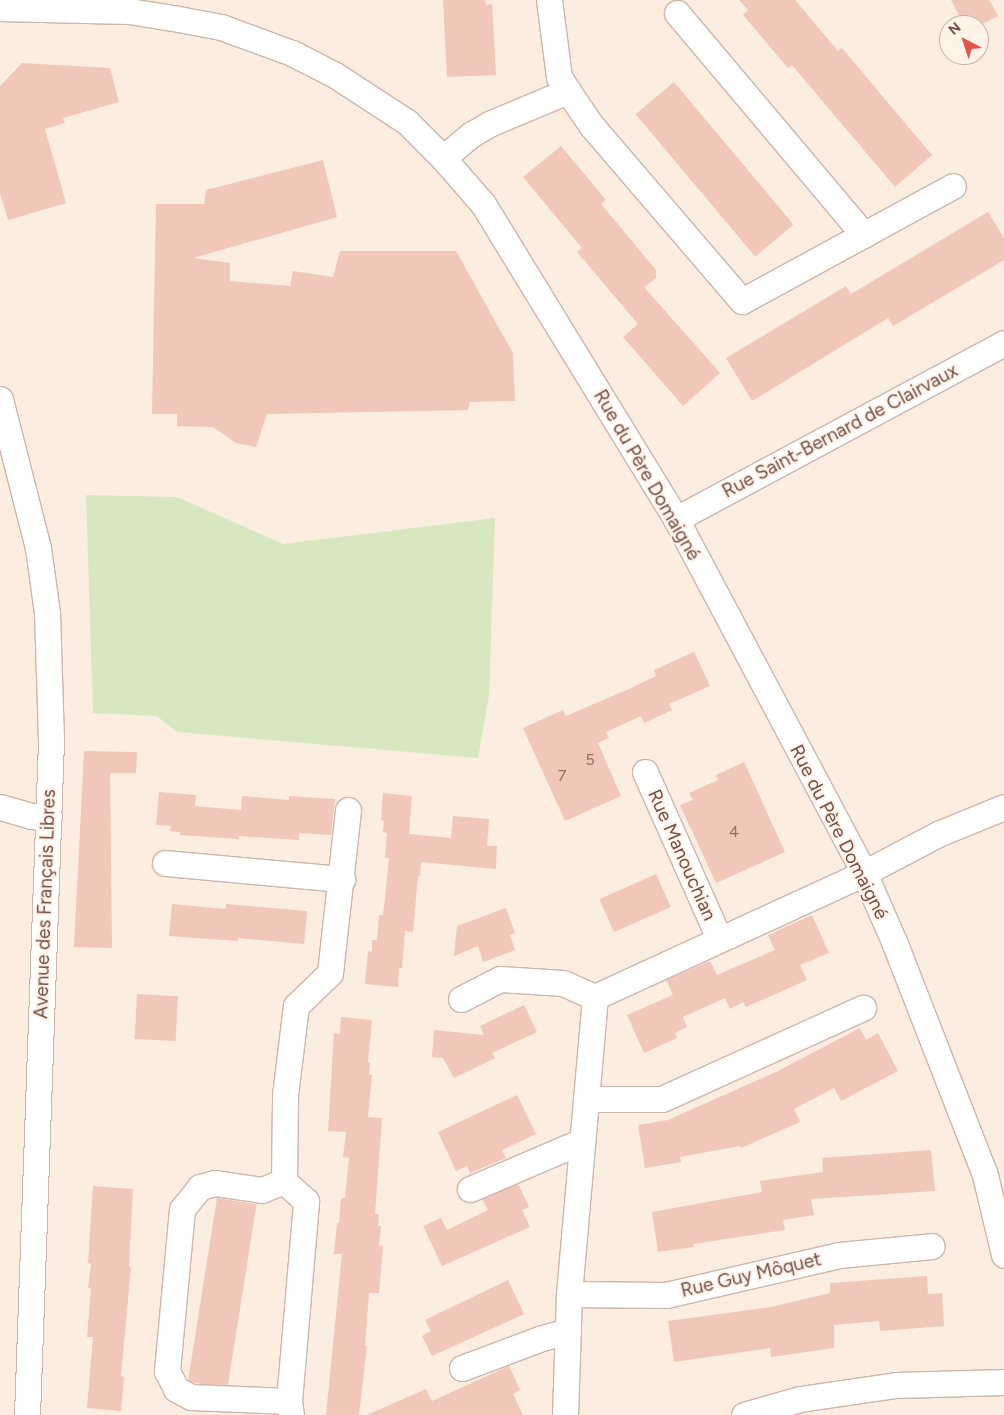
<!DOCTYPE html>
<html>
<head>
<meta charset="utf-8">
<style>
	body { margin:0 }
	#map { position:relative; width:1004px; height:1415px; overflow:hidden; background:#fcede1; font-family:Figtree,sans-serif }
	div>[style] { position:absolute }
	.green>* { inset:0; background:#d7e8c0 }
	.building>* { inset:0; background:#f0c7b9; transform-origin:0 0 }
	.roads { filter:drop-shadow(1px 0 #ceb5ab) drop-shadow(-1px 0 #ceb5ab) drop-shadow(0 1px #ceb5ab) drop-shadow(0 -1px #ceb5ab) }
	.minor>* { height:25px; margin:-12.5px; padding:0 12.5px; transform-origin:12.5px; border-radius:12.5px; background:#fff }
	span { translate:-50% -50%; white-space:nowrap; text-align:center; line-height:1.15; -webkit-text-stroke:4px #fff2e7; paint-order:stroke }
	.number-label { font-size:16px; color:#926e65 }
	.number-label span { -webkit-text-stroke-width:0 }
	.street-label { font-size:19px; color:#725149 }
	.north { position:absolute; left:939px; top:15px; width:50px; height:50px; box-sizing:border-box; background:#fff2e7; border:1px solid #c7b2a8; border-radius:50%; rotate:320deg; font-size:14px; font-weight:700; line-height:20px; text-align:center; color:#725149 }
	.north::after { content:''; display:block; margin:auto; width:18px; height:22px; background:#e45248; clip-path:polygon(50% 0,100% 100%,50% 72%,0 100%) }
</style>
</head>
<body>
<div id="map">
	<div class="green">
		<i style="clip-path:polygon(86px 495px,177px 497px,283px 544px,495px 518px,489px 695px,478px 758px,177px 732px,157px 716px,93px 713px)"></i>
	</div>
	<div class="building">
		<i style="clip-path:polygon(443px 0,485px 0,486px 5px,492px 4px,496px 75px,447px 77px)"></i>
		<i style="clip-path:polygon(739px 0,795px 0,838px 51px,842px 48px,932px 155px,895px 187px,792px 65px,788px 68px,743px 15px,748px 10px)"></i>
		<i style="clip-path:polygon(951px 0,989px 0,998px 16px,980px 25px,964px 25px)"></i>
		<i style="clip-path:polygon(22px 63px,110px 68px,119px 102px,63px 118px,65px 123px,45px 129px,66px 203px,8px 220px,0 193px,0 86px)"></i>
		<i style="left:674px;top:82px;width:186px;height:50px;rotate:50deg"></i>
		<i style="clip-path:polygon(561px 146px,606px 200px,601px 204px,656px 270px,656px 278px,644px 287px,720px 373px,683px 406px,623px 337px,638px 324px,577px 252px,582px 248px,523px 177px)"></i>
		<i style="clip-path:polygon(323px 160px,337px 217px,193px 258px,230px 263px,230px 281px,290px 286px,293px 271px,333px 277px,340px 251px,456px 251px,513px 353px,515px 401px,470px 402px,468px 410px,267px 414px,256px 447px,236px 443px,213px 427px,177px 426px,177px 414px,152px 414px,156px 204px,204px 204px,206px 190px)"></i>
		<i style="clip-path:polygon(988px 212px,1004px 238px,1004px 260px,893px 326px,888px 318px,752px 401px,726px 358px,846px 286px,851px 294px)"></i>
		<i style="clip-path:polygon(694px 652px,710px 686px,669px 704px,672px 710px,644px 723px,641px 716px,606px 732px,609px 738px,598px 743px,621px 796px,565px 821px,523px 728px,563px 710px,566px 716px,629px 689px,656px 676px,654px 670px)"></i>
		<i style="clip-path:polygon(84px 751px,137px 752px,136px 773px,110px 773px,112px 948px,74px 947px)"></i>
		<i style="clip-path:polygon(744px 762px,785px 852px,716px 883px,680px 805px,693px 800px,689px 793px,718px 780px,716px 775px)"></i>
		<i style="clip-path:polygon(159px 792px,196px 795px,195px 806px,241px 810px,242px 796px,289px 800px,289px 796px,335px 799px,331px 835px,299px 833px,299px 840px,239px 836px,239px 839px,180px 835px,180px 832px,170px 831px,171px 826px,156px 825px)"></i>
		<i style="clip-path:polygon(383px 793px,412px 796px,409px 834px,451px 838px,453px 816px,489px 819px,487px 846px,497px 846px,496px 869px,421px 862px,420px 876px,418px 876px,413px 932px,405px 931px,402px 968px,399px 968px,398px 987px,365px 984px,368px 951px,372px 952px,372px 940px,377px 940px,379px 915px,383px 915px,385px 898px,389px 858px,385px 858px,387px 833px,383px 832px,384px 821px,381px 820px)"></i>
		<i style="left:656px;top:874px;width:36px;height:62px;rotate:66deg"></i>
		<i style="clip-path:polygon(172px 904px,225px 909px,226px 904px,307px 911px,304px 944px,238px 938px,238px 941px,169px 936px)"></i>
		<i style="clip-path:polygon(506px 908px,515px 933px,510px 935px,515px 950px,483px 962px,478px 946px,454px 956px,457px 926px)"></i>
		<i style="clip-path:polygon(812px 915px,829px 953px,800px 965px,807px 980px,746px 1007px,743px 1002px,730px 1009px,725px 998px,683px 1017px,687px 1027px,675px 1033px,677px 1038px,644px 1053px,627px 1015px,673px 995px,666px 980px,710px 961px,717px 975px,775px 950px,768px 935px)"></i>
		<i style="left:137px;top:994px;width:41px;height:45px;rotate:3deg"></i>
		<i style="clip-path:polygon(524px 1005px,537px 1032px,492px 1053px,495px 1058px,454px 1078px,443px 1058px,432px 1057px,434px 1030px,484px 1035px,480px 1026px)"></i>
		<i style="clip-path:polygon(341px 1017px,372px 1020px,368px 1062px,370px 1062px,369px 1075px,372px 1075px,368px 1117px,382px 1118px,375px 1214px,379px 1214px,378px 1226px,381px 1226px,379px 1246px,383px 1245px,379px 1293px,369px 1293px,365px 1346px,367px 1346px,359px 1415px,326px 1415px,342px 1254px,334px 1254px,337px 1223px,339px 1223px,341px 1198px,345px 1198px,349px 1158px,343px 1157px,346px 1132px,328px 1131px,334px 1033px,340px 1034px)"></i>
		<i style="clip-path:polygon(860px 1028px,866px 1040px,878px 1033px,898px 1071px,841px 1101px,834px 1088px,794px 1109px,800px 1122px,741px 1148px,740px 1146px,680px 1157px,681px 1162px,645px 1168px,638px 1125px,668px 1120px,776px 1072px)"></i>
		<i style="clip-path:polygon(517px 1095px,536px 1134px,502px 1150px,506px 1158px,470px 1173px,467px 1166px,456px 1171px,438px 1132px)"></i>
		<i style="clip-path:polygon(931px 1150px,935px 1191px,811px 1199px,814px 1215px,783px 1220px,785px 1230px,693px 1244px,694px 1247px,658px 1252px,652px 1212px,762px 1192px,760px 1181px,823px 1172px,822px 1158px)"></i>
		<i style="clip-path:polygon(518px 1184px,529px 1207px,522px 1210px,530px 1227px,442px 1266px,423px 1226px,441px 1218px,447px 1230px,488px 1210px,482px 1199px)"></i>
		<i style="clip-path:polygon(93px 1186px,133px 1189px,129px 1267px,131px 1267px,121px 1376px,124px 1377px,121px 1411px,87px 1408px,93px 1337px,87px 1337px,91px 1288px,88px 1288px,91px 1264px,88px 1263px)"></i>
		<i style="left:217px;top:1198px;width:40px;height:186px;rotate:9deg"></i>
		<i style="clip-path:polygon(927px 1276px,928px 1294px,942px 1293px,944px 1326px,880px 1331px,879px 1321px,834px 1325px,834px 1348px,771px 1357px,770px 1348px,674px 1362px,668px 1321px,771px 1307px,830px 1293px,830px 1283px)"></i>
		<i style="clip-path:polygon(508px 1280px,524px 1314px,432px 1356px,422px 1336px,431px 1331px,425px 1320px)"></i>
		<i style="clip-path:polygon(509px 1366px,520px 1390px,513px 1394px,523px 1415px,367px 1415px,426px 1389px,432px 1401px)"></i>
	</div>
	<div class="roads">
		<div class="minor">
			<i style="left:549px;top:0;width:78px;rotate:82.6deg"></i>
			<i style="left:559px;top:77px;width:17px;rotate:57deg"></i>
			<i style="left:568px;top:91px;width:41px;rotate:55.9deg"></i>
			<i style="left:591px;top:125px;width:232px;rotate:49.4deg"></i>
			<i style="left:742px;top:301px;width:240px;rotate:-28.6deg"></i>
			<i style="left:0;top:8px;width:129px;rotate:1.3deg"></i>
			<i style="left:129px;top:11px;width:45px;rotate:9deg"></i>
			<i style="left:173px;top:18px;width:49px;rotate:10.6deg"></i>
			<i style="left:221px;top:27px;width:76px;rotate:20.1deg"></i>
			<i style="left:292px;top:53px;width:48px;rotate:27.1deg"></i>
			<i style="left:335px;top:75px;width:86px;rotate:33.1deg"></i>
			<i style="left:407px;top:122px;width:51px;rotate:45deg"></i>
			<i style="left:443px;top:158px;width:61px;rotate:49deg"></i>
			<i style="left:483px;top:204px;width:369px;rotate:58.5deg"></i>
			<i style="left:676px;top:519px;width:401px;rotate:62deg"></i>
			<i style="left:864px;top:873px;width:77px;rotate:66.4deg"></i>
			<i style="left:895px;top:944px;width:248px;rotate:68.7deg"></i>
			<i style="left:985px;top:1175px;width:82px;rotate:76.6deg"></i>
			<i style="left:677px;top:13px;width:290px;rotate:49.9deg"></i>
			<i style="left:443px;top:158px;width:38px;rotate:-40deg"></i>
			<i style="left:472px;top:134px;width:20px;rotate:-30deg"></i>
			<i style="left:489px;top:124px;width:86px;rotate:-22.7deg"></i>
			<i style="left:0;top:399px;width:154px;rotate:75.7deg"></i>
			<i style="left:38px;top:548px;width:66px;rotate:82.1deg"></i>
			<i style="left:47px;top:613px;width:128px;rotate:88.2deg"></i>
			<i style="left:51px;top:741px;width:674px;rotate:92.04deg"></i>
			<i style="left:676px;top:519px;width:372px;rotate:-28.2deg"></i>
			<i style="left:645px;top:772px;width:182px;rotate:66deg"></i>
			<i style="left:0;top:807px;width:32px;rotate:16deg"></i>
			<i style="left:31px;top:816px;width:18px;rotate:3deg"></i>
			<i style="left:165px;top:863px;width:178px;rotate:5.2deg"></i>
			<i style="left:461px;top:999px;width:44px;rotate:-27.1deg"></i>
			<i style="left:500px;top:979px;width:63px;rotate:3.6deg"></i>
			<i style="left:563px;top:983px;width:35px;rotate:24deg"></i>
			<i style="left:586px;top:1099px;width:76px"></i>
			<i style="left:662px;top:1099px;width:221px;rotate:-24.4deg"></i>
			<i style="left:284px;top:1181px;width:24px;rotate:158deg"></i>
			<i style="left:262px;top:1190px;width:48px;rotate:-171.5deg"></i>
			<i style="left:215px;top:1183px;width:16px;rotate:165deg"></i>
			<i style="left:200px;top:1187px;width:28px;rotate:129deg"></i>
			<i style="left:182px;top:1209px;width:163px;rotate:95.3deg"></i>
			<i style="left:167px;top:1371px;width:20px;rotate:63deg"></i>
			<i style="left:176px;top:1389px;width:17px;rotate:28deg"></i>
			<i style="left:191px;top:1397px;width:98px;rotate:2.3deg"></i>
			<i style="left:470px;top:1189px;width:122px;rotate:-23.2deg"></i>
			<i style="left:569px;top:1294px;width:97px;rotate:0.6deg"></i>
			<i style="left:666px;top:1295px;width:178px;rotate:-13deg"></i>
			<i style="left:839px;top:1255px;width:93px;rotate:-5.5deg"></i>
			<i style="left:462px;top:1368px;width:85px;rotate:-20.6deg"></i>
			<i style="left:542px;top:1338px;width:27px;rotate:-15deg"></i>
			<i style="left:291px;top:1415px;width:14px;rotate:-98deg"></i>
			<i style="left:289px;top:1401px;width:201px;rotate:-85.1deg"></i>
			<i style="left:306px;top:1201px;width:30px;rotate:-138deg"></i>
			<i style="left:284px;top:1181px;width:86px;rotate:-89.3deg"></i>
			<i style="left:285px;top:1095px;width:90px;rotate:-83deg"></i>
			<i style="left:296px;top:1006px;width:47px;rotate:-44.1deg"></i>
			<i style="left:330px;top:973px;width:164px;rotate:-83.7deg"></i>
			<i style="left:565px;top:1415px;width:121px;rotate:-88.1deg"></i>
			<i style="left:569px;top:1294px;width:298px;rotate:-85deg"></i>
			<i style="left:595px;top:997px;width:296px;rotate:-24.7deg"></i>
			<i style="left:864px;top:873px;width:84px;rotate:-27.8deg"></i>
			<i style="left:938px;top:834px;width:71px;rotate:-22.2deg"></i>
			<i style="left:744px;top:1415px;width:58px;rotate:-15.9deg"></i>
			<i style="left:800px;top:1399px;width:97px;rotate:-8.3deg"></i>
			<i style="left:896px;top:1385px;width:108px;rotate:-1.6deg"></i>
		</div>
	</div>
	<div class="number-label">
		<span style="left:590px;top:760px">5</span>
		<span style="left:562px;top:776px">7</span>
		<span style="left:734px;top:832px">4</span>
	</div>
	<div class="street-label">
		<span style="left:840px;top:431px;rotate:-28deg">Rue Saint-Bernard de Clairvaux</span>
		<span style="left:647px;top:475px;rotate:60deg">Rue du Père Domaigné</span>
		<span style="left:839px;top:832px;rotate:63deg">Rue du Père Domaigné</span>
		<span style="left:682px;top:855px;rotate:66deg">Rue Manouchian</span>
		<span style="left:45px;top:904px;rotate:-88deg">Avenue des Français Libres</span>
		<span style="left:751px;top:1275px;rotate:-13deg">Rue Guy Môquet</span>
	</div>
	<div class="north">N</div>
</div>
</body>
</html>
